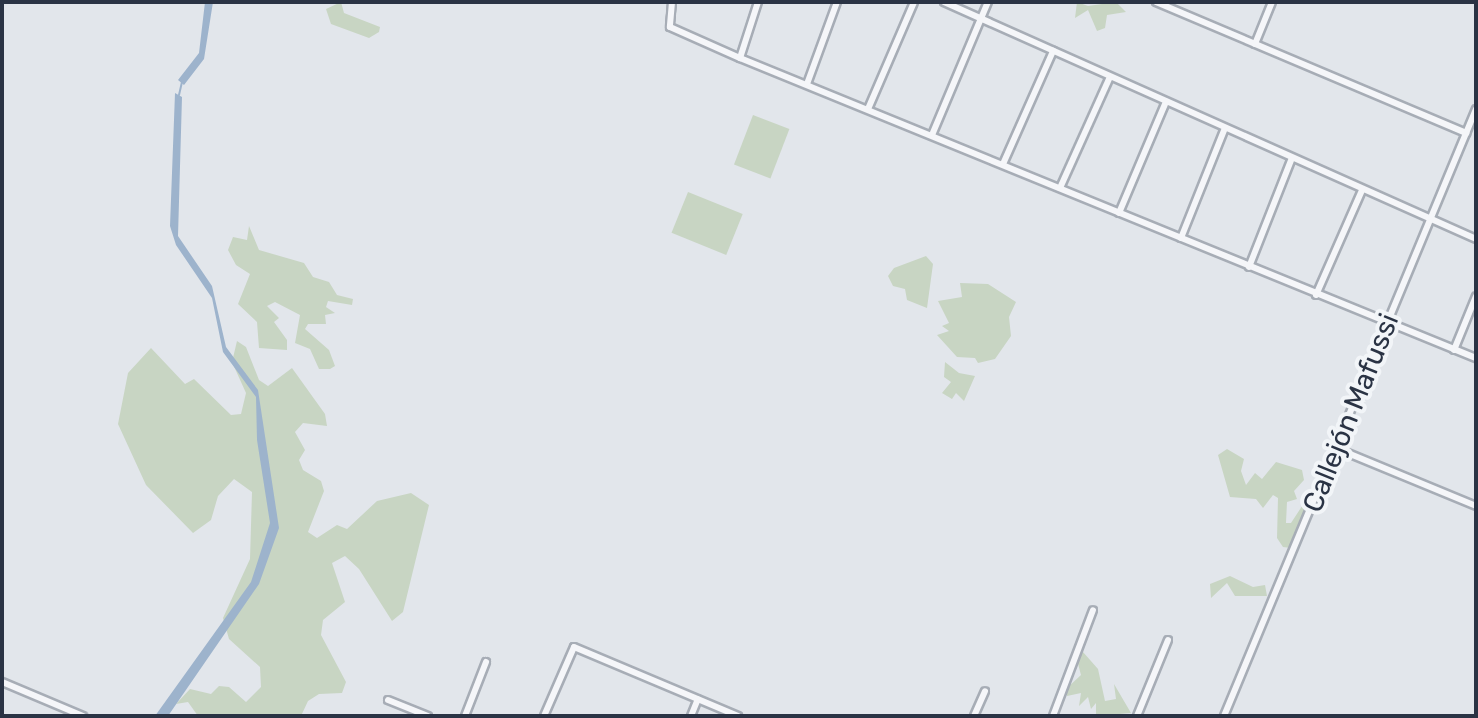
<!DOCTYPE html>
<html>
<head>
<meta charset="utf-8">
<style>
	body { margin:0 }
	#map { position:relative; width:1478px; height:718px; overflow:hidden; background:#e2e6eb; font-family:Rubik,sans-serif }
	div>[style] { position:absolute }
	.green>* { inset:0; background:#c8d5c3; transform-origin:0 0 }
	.water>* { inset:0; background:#9db3cc }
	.stream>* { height:2px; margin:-1px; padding:0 1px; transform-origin:1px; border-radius:1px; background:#9db3cc }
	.roads { filter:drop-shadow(2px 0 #a7adb6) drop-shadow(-2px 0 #a7adb6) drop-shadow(0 2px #a7adb6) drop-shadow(0 -2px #a7adb6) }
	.street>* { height:6px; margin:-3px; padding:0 3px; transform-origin:3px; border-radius:3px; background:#f5f6f9 }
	span { translate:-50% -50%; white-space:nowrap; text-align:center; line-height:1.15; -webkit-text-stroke:8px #f2f5f8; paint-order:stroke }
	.street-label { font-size:28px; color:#2a3344 }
	.frame { position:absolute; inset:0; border:4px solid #2a3344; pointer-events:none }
</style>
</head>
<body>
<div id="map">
	<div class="green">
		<i style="clip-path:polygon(341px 2px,344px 13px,380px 27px,379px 32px,369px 38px,331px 24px,326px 9px)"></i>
		<i style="clip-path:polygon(1077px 2px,1088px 6px,1116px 2px,1126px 12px,1107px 15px,1105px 28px,1097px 31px,1088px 10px,1075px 18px)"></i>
		<i style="left:753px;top:115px;width:39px;height:53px;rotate:21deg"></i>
		<i style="left:688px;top:192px;width:59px;height:44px;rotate:22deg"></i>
		<i style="clip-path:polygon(249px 226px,259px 250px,304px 263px,313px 277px,329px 282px,337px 295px,353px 299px,352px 305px,328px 301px,326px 307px,335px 313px,325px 315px,326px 324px,308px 324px,305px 329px,329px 350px,335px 366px,330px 369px,319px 369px,310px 349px,295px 343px,300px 315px,275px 302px,267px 306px,279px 318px,274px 322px,287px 340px,287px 350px,259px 348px,257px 322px,238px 304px,250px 274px,236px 265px,228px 250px,233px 237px,247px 240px)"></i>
		<i style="clip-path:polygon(926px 256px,933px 264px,927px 308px,907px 300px,905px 289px,893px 286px,888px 276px,894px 268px)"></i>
		<i style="clip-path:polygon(960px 283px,988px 284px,1016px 302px,1009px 317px,1011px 336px,995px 359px,978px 363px,975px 358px,957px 357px,937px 335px,949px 331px,942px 326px,949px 323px,938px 301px,962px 297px)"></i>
		<i style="clip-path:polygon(237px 341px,246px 347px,259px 380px,268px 386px,292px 368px,325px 414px,327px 426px,303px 423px,295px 432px,305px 450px,299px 460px,303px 470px,321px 481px,324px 491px,308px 532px,317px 538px,337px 525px,347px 529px,377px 501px,411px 493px,429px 505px,403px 612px,392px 621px,359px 569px,345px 556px,332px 563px,345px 602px,323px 620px,321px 635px,346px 682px,342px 693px,319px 694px,308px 701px,301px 716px,198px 716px,188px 702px,176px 704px,190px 689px,211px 694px,219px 686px,229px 687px,246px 702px,261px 687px,260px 667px,229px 639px,223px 618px,250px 559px,252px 492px,234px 479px,218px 496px,211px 520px,193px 533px,146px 485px,118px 424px,128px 373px,151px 348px,185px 384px,194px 379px,231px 415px,241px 414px,246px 393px,232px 362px)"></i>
		<i style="clip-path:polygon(945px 362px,959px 373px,975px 376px,964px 401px,956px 393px,952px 399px,942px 393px,951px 382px,944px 377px)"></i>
		<i style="clip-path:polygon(1227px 449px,1244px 459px,1241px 471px,1246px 485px,1255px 473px,1262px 479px,1276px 462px,1302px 470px,1304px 480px,1294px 491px,1297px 499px,1287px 502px,1286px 523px,1291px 523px,1308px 497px,1319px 496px,1319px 502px,1299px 522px,1291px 548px,1283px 547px,1277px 538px,1278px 498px,1273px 495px,1263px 508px,1256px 499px,1230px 497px,1218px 455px)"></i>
		<i style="clip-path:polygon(1230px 576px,1253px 587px,1265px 585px,1267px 596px,1235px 596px,1227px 583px,1211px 598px,1210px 584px)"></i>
		<i style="clip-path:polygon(1083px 652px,1098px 669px,1105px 701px,1116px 699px,1114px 684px,1131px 713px,1096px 716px,1096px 703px,1091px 709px,1088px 697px,1079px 706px,1081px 693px,1067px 696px,1067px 688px,1081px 675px,1077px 660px)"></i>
	</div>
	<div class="water">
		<i style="clip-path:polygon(205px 2px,213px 2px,204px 59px,184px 85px,178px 80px,199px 53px)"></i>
		<i style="clip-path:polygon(175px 93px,182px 97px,178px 236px,212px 286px,226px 347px,258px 390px,279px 528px,259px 584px,168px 716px,155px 716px,251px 582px,270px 523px,257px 440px,256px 397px,223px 352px,212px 298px,176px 245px,170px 226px)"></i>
	</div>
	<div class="stream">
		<i style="left:179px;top:95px;width:13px;rotate:-77deg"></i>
	</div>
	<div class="roads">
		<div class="street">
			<i style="left:672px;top:2px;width:25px;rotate:95deg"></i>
			<i style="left:670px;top:27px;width:77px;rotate:23.9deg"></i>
			<i style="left:740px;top:58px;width:795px;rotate:22.18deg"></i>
			<i style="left:944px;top:2px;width:582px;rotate:24.01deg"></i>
			<i style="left:1156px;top:2px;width:337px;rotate:22.9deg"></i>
			<i style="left:1255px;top:44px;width:45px;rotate:-68deg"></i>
			<i style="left:740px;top:58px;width:59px;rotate:-72.2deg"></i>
			<i style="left:807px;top:84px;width:87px;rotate:-69.9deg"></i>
			<i style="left:868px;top:109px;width:116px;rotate:-66.7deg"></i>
			<i style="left:932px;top:135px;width:144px;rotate:-67.2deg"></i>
			<i style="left:1003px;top:164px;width:124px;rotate:-66.1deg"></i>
			<i style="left:1060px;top:188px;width:122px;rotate:-65.8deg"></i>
			<i style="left:1119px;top:213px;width:121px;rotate:-67.1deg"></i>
			<i style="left:1181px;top:238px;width:118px;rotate:-68.2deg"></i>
			<i style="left:1249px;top:267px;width:117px;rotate:-68.5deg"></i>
			<i style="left:1316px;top:295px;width:115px;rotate:-66.3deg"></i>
			<i style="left:1454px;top:350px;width:58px;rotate:-67.8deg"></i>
			<i style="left:1338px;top:449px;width:149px;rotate:22.4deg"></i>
			<i style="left:2px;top:682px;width:88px;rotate:22.8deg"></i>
			<i style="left:388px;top:700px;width:43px;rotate:21.8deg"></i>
			<i style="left:465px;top:716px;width:58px;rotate:-68.7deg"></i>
			<i style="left:544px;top:716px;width:75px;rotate:-66.5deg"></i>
			<i style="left:574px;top:647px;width:178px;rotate:22.8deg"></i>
			<i style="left:691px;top:716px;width:18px;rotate:-68deg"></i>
			<i style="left:974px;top:716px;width:27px;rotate:-66deg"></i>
			<i style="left:1053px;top:716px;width:113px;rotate:-69.3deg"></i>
			<i style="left:1137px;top:716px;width:82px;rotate:-67.8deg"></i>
			<i style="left:1224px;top:716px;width:657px;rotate:-67.45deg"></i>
		</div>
	</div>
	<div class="street-label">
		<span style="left:1351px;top:413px;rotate:-68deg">Callejón Mafussi</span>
	</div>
	<div class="frame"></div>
</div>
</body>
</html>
